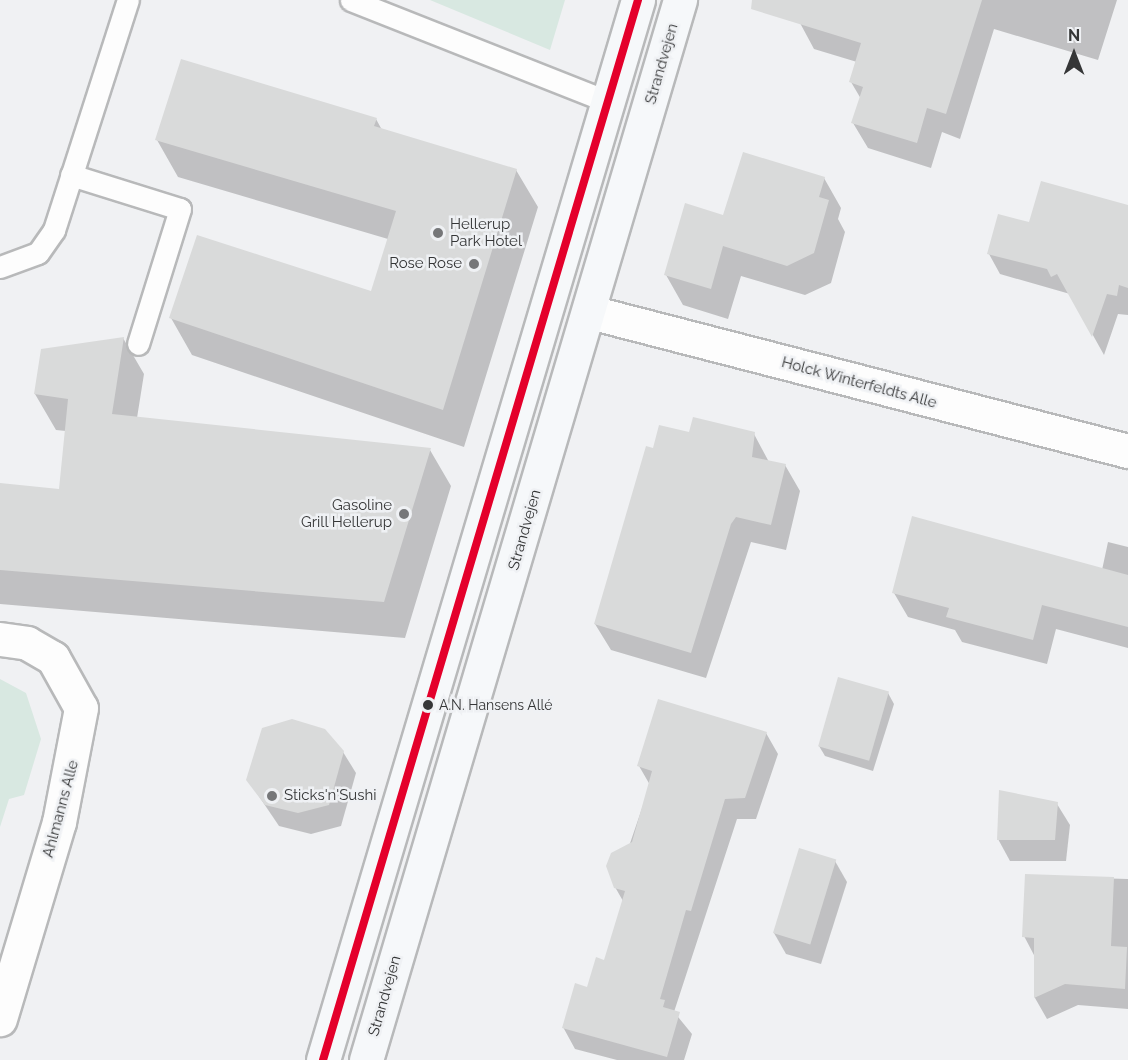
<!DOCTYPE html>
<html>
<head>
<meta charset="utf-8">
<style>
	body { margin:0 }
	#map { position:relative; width:1128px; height:1060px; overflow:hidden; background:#f0f1f3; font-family:Raleway,sans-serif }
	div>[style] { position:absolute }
	.green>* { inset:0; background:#d8e8e1 }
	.shadow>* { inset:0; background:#0003 }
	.building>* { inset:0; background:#d9dada; transform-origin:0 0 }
	.roads { filter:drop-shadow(2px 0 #b8b9ba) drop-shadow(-2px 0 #b8b9ba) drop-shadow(0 2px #b8b9ba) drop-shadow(0 -2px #b8b9ba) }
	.lane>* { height:21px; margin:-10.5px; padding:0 10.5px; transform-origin:10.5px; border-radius:10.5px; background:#fdfdfd }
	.street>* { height:33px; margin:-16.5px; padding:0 16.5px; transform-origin:16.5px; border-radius:16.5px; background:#fdfdfd }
	.secondary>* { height:33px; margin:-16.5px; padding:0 16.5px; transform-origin:16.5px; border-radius:16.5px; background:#f6f8fa }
	.bus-1>* { height:8px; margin:-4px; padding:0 4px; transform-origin:4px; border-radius:4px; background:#e4002b }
	.dots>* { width:16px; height:16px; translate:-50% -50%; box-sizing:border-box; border:3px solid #eff1f4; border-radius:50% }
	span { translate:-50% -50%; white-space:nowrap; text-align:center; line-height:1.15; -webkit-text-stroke:5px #eff1f4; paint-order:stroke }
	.bus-label { font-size:14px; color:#353637 }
	.left { translate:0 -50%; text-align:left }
	.street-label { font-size:15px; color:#353637 }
	.poi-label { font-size:15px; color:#353637 }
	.right { translate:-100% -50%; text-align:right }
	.north { position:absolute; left:1044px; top:24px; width:60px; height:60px; -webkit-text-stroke:4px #eff1f4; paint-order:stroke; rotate:0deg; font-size:16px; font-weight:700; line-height:24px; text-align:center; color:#353637 }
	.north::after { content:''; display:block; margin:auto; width:21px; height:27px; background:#353637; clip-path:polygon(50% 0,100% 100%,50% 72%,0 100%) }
</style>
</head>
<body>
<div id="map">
	<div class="green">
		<i style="clip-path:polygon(430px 0,565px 0,550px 50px)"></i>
		<i style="clip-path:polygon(0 679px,26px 693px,41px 739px,24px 795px,9px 799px,0 827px)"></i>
	</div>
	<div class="shadow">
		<i style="clip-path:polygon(807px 0,1117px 0,1098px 60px,994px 29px,960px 139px,942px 132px,931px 168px,868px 148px,853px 123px,861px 99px,851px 82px,857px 62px,814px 49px,800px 23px)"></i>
		<i style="clip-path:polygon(376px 119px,382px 130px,516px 170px,538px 207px,464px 447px,192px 355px,171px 318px,372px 293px,388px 239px,178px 177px,157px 140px)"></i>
		<i style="clip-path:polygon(824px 178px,841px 208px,838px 219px,845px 232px,831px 283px,805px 295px,741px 276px,728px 319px,683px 305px,666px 275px,724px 217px)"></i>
		<i style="clip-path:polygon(1128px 207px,1128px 315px,1118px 314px,1104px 355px,1070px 294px,1000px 274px,989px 254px,1030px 224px)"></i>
		<i style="clip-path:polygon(123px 338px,144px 374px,137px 418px,430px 450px,451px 486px,405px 638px,0 604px,0 484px,60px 491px,66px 431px,56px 430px,35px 394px)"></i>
		<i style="clip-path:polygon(690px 433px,754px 434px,769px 462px,785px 465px,800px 491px,786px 550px,751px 542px,706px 678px,611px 650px,595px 624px,654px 450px)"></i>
		<i style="clip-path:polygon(1108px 542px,1128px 547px,1128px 648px,1056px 629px,1047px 664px,962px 642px,955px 630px,908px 617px,894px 593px,1102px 570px)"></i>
		<i style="clip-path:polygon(888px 693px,894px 704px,873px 771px,825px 756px,819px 746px)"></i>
		<i style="clip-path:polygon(766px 733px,778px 754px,756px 819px,737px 819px,674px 1012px,692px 1034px,684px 1060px,617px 1060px,575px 1049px,563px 1027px,605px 961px,623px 901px,615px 887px,650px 785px,639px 766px)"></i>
		<i style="clip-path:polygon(343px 752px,356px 773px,341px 826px,311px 834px,279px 826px,248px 780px)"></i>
		<i style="clip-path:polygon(1057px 804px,1070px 825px,1066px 861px,1010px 861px,998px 839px)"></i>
		<i style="clip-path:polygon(835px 861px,847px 882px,821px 964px,786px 954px,774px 933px)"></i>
		<i style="clip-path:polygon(1026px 876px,1128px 879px,1128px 1009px,1078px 1005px,1047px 1019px,1035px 998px,1035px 957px,1024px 936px)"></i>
	</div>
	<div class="building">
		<i style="clip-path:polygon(752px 0,982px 0,946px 114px,927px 108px,917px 143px,851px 123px,863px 87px,849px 82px,861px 43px,751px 9px)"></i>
		<i style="clip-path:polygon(181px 59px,377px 118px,374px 126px,517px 169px,443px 410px,169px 318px,197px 235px,371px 291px,396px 211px,155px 140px)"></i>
		<i style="clip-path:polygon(743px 152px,825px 177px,819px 197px,829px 200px,814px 253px,787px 266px,723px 246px,711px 289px,664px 275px,685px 203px,723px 215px)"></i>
		<i style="clip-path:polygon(1041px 181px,1128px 205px,1128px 288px,1119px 285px,1117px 296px,1107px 294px,1092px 337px,1057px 274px,1051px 277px,1047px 269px,987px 254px,998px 214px,1029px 222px)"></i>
		<i style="clip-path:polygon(124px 337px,112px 414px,431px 448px,384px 602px,0 570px,0 483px,59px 489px,68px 399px,34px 394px,41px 349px)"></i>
		<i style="clip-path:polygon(693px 417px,755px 432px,752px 457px,786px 464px,771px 525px,736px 517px,731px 524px,691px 653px,594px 624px,646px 446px,653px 448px,659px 425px,689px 432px)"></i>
		<i style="clip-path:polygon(912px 516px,1128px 575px,1128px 627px,1042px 605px,1033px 640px,946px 617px,949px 608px,892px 593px)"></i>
		<i style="left:838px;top:677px;width:53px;height:72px;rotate:16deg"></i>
		<i style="clip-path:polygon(658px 699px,767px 732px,745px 798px,725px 799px,691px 911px,686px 910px,660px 999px,665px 1000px,663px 1007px,680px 1012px,667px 1057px,562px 1028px,575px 983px,587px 987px,596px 957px,604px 960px,625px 891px,614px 888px,606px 866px,611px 853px,632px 842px,652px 771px,637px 766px)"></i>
		<i style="clip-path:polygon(292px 719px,325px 729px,344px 751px,329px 805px,298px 813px,265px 805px,246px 780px,262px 728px)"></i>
		<i style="clip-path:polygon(999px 790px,1058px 802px,1055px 840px,997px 840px)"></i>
		<i style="left:799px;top:848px;width:39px;height:89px;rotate:17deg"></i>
		<i style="clip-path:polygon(1025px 874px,1114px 877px,1111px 946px,1127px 947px,1125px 989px,1065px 984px,1034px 998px,1034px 938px,1022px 937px)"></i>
	</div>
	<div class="roads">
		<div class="lane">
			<i style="left:351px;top:0;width:277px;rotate:21.6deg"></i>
			<i style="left:71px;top:175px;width:114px;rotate:17.3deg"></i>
			<i style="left:180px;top:209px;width:141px;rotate:107.3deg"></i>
			<i style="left:0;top:267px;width:40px;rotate:-20.2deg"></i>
			<i style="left:38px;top:253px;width:28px;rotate:-55deg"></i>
			<i style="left:54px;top:230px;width:242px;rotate:-72.2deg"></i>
		</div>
		<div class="street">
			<i style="left:590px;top:312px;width:556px;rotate:14.49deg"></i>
			<i style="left:0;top:639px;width:27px;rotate:8deg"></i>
			<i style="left:27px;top:643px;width:30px;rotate:30deg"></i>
			<i style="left:53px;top:658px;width:57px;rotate:60.8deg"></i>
			<i style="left:81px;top:708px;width:116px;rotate:100.9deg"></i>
			<i style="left:59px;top:822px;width:206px;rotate:106.7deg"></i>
		</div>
		<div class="secondary">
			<i style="left:323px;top:1060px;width:1106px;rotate:-73.45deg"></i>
			<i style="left:366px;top:1060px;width:1106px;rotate:-73.5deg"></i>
		</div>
	</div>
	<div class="bus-1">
		<i style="left:323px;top:1060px;width:1106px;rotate:-73.45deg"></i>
	</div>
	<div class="dots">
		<i style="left:438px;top:233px;background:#767779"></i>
		<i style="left:474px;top:264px;background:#767779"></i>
		<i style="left:404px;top:514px;background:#767779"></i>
		<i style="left:428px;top:705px;background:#353637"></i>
		<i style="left:272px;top:796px;background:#767779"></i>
	</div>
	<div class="bus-label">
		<span class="left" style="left:439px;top:705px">A.N. Hansens Allé</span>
	</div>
	<div class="street-label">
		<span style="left:662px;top:64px;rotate:-74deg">Strandvejen</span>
		<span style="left:859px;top:383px;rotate:15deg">Holck Winterfeldts Alle</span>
		<span style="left:525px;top:530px;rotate:-74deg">Strandvejen</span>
		<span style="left:61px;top:809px;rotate:-75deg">Ahlmanns Alle</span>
		<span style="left:385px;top:996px;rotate:-74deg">Strandvejen</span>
	</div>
	<div class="poi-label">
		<span class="left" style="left:450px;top:233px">Hellerup<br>Park Hotel</span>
		<span class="right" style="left:462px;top:264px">Rose Rose</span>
		<span class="right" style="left:392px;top:514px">Gasoline<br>Grill Hellerup</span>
		<span class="left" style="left:284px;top:796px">Sticks'n'Sushi</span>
	</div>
	<div class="north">N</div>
</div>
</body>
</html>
